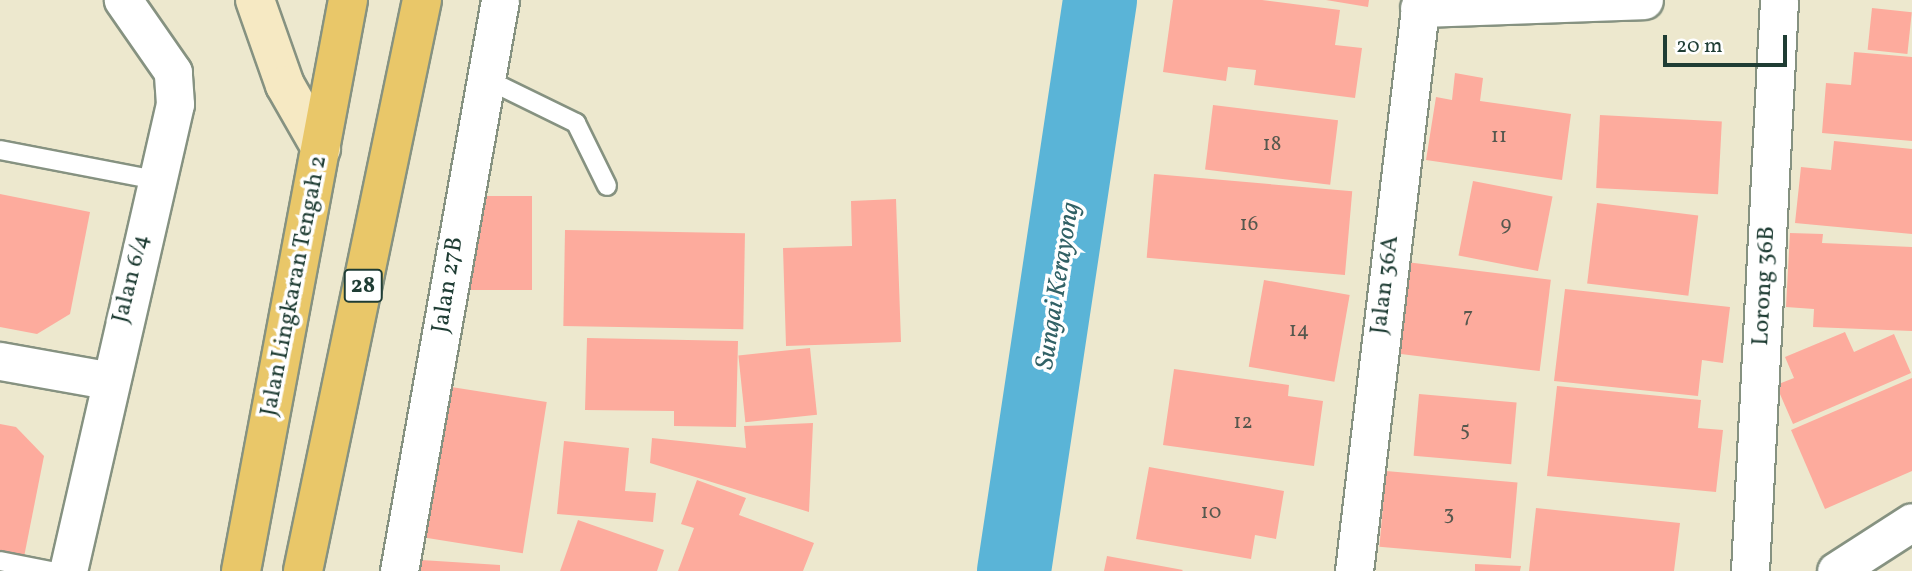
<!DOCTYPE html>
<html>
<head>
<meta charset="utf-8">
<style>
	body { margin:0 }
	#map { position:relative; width:1912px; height:571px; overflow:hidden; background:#ede8ce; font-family:Vollkorn,serif }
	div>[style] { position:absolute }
	.river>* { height:74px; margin:-37px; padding:0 37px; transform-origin:37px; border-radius:37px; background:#5ab4d7 }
	.building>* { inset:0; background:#fdab9d; transform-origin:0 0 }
	.roads { filter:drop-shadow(2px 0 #869281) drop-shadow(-2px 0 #869281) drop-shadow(0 2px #869281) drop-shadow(0 -2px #869281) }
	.lane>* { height:18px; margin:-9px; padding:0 9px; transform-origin:9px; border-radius:9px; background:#fff }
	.street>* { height:37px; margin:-18.5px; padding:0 18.5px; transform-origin:18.5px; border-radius:18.5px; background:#fff }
	.secondary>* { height:38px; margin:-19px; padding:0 19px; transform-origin:19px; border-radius:19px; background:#f6e9c3 }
	.highway>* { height:38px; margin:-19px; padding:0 19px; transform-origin:19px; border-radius:19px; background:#e9c769 }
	span { translate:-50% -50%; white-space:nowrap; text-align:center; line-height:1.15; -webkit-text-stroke:7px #fff; paint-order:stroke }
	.number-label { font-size:21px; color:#56584e }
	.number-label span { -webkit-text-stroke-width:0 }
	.shield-label span { padding:2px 5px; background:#fff; border:2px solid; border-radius:5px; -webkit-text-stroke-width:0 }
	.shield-label { font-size:23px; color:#1f3d34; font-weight:700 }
	.street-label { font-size:24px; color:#1f3d34 }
	.water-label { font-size:26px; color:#316165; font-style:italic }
	.scale { position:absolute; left:1663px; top:35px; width:124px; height:32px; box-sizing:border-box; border:4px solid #1f3d34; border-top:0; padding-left:9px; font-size:21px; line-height:24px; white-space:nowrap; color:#1f3d34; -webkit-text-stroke:5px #fff; paint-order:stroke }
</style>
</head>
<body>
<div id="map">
	<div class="river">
		<i style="left:1014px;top:571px;width:577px;rotate:-81.43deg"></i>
	</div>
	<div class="building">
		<i style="clip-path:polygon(1173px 0,1262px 0,1340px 10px,1335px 45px,1362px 48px,1355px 98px,1254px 85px,1256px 70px,1228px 67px,1226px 81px,1163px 72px)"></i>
		<i style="clip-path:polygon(1326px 0,1369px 0,1368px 7px)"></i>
		<i style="left:1872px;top:8px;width:40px;height:42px;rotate:6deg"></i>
		<i style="clip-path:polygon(1854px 52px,1912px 57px,1912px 141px,1822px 133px,1826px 83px,1851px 85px)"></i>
		<i style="clip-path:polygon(1455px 73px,1483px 78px,1480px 101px,1571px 114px,1562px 180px,1426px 160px,1436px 97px,1452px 100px)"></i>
		<i style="left:1213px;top:105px;width:126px;height:65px;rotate:7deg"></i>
		<i style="left:1600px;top:115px;width:122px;height:73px;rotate:3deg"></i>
		<i style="clip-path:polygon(1834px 141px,1912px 149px,1912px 234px,1795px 223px,1801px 167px,1831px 170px)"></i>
		<i style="left:1154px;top:174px;width:199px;height:84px;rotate:5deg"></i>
		<i style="left:1473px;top:181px;width:81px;height:76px;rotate:11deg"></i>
		<i style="clip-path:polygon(0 194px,90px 212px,70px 314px,37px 334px,0 327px)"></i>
		<i style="left:471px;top:196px;width:61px;height:94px"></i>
		<i style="clip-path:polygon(896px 199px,901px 342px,786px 346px,783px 248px,852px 246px,851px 201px)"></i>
		<i style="left:1597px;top:203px;width:102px;height:81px;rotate:7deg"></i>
		<i style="left:565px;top:230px;width:180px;height:96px;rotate:1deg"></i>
		<i style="clip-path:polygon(1790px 233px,1823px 234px,1822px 243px,1912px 247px,1912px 331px,1813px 327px,1814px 309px,1786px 307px)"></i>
		<i style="left:1398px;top:261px;width:154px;height:92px;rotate:7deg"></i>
		<i style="left:1264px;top:280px;width:87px;height:88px;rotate:10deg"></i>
		<i style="clip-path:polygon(1565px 289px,1730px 307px,1723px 363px,1702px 360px,1698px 396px,1554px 381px)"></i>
		<i style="clip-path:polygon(1845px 332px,1854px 352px,1894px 334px,1911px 373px,1793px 424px,1776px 385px,1794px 378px,1785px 357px)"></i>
		<i style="clip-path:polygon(587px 338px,738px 341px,736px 427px,674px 426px,674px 411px,585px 410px)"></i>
		<i style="left:810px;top:348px;width:67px;height:72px;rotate:84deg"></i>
		<i style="clip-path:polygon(1174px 369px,1289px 385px,1288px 396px,1323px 401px,1314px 466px,1163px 445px)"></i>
		<i style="clip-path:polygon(1912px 378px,1912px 471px,1825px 509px,1791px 430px)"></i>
		<i style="left:445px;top:386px;width:103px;height:153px;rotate:9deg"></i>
		<i style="clip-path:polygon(1557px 386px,1701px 400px,1698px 428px,1723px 430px,1716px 492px,1547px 476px)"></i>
		<i style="left:1419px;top:394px;width:98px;height:62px;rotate:5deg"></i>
		<i style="clip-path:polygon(813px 423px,809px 512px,650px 463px,652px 438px,746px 448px,744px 426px)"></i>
		<i style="clip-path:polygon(0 424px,16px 427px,44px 456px,24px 557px,0 552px)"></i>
		<i style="clip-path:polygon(564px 441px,629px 448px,625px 491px,656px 493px,653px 522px,557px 514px)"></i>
		<i style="clip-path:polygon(1149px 467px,1284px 491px,1276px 539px,1255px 535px,1251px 559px,1136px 539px)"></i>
		<i style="left:1386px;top:471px;width:132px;height:76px;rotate:5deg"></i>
		<i style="clip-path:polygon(697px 480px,746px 498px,739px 515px,814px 543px,803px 571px,678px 571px,694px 528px,681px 524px)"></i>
		<i style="clip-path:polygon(1536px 508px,1680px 523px,1674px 571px,1529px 571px)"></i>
		<i style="clip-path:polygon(578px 520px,664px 550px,657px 571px,560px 571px)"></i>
		<i style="clip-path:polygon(1107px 556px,1183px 570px,1182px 571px,1104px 571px)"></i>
		<i style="clip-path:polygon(405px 559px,500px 565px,500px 571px,404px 571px)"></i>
		<i style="clip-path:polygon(1475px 564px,1521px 566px,1520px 571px,1475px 571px)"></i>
	</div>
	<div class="roads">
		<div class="lane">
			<i style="left:482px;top:77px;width:105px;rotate:26.1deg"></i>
			<i style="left:576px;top:123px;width:70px;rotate:63.8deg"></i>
			<i style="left:0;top:150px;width:159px;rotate:10.9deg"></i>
			<i style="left:0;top:561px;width:52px;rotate:11.1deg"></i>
		</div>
		<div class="street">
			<i style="left:1419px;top:8px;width:225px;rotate:-2deg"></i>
			<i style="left:0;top:361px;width:109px;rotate:10.1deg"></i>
			<i style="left:68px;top:571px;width:479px;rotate:-77.1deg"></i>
			<i style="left:175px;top:104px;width:32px;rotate:-94deg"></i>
			<i style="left:173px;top:72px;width:88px;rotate:-124.8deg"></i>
			<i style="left:399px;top:571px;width:580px;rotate:-79.97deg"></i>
			<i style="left:1354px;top:571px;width:575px;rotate:-83.31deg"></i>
			<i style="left:1750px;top:571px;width:572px;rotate:-87.09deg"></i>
			<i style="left:1836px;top:571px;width:90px;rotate:-32.8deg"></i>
		</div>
		<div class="secondary">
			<i style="left:255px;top:0;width:90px;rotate:70.6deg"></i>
			<i style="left:285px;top:85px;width:73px;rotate:60.3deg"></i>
		</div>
		<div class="highway">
			<i style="left:241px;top:571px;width:581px;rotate:-79.39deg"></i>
			<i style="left:303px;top:571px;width:583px;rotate:-78.23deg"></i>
		</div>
	</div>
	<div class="number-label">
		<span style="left:1499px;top:137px">11</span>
		<span style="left:1272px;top:145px">18</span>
		<span style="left:1249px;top:225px">16</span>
		<span style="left:1506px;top:225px">9</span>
		<span style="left:1468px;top:317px">7</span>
		<span style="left:1299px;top:331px">14</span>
		<span style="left:1243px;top:423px">12</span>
		<span style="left:1465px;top:430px">5</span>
		<span style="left:1211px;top:513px">10</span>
		<span style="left:1449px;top:514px">3</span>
	</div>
	<div class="shield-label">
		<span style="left:363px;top:286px">28</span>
	</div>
	<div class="street-label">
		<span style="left:132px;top:279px;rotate:-76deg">Jalan 6/4</span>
		<span style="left:449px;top:285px;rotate:-81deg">Jalan 27B</span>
		<span style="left:1386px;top:285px;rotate:-83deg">Jalan 36A</span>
		<span style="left:295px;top:286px;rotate:-79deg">Jalan Lingkaran Tengah 2</span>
		<span style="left:1765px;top:286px;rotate:-87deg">Lorong 36B</span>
	</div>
	<div class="water-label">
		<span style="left:1059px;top:286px;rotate:-81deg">Sungai Kerayong</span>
	</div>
	<div class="scale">20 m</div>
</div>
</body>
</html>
